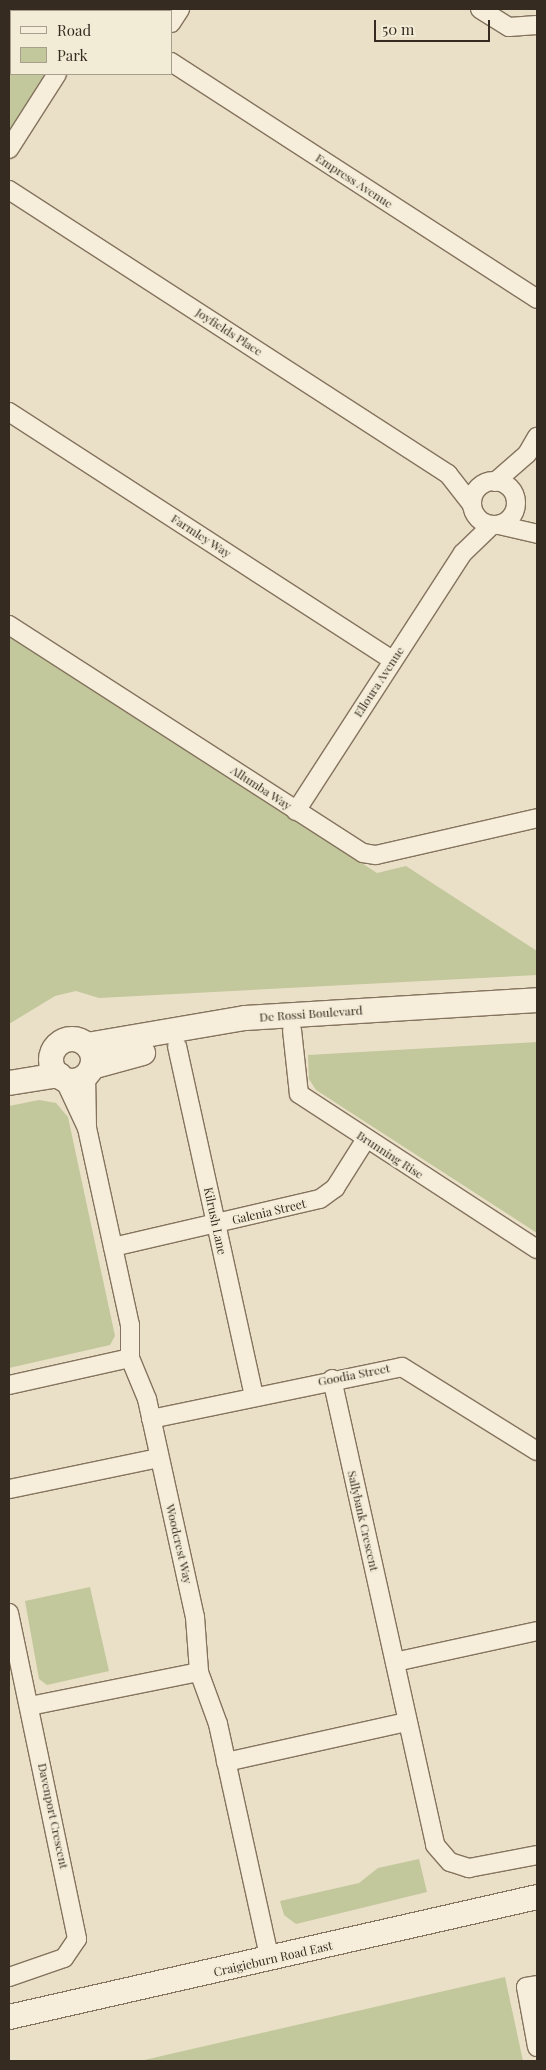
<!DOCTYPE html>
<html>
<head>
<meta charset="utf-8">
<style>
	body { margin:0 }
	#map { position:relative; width:546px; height:2070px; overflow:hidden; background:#eae0c7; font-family:"Playfair Display",serif }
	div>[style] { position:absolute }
	.green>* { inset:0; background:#c2c79c }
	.roads { filter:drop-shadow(1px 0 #84735e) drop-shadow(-1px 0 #84735e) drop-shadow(0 1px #84735e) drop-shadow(0 -1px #84735e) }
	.street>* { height:18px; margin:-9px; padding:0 9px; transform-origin:9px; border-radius:9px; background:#f6eeda }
	.street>.ring { margin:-9px; padding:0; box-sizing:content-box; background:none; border:18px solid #f6eeda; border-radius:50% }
	.secondary>* { height:24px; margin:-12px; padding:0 12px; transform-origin:12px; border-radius:12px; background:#f6eeda }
	.secondary>.ring { margin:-12px; padding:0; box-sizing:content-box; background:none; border:24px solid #f6eeda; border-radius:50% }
	span { translate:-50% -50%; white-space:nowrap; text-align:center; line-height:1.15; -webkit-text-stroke:4px #f2ebd6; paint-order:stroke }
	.street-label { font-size:12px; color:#362b21 }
	.frame { position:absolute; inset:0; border:10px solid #362b21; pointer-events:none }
	.legend { position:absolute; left:10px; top:10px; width:162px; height:65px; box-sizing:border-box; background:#f2ebd6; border:1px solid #a79e8e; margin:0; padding:6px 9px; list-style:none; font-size:15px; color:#362b21 }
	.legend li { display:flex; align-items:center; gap:10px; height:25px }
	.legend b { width:25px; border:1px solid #a79e8e }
	.scale { position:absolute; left:374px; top:20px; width:116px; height:22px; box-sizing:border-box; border:2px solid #362b21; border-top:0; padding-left:6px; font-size:15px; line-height:18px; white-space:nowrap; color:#362b21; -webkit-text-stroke:4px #f2ebd6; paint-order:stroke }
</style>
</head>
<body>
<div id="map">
	<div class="green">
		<i style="clip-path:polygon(9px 9px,55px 11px,11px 11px,11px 74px,46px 74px,9px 131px)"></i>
		<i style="clip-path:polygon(9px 634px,377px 873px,406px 866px,537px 951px,537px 975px,99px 998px,76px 991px,55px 996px,9px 1024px)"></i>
		<i style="clip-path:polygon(537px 1042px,537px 1233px,316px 1090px,309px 1079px,308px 1055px)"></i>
		<i style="clip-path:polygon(39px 1100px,56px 1103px,68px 1117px,115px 1336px,110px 1345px,9px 1368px,9px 1106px)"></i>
		<i style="clip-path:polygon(90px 1587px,109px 1671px,47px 1685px,39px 1679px,25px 1601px)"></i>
		<i style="clip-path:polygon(419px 1859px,427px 1892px,296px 1924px,284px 1915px,280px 1901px,359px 1883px,378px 1868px)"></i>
		<i style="clip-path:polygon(505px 1977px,523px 2061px,140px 2061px)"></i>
	</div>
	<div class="roads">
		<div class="street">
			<i style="left:89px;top:9px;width:4px;rotate:27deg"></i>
			<i style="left:480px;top:9px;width:34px;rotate:32deg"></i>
			<i style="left:509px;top:27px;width:28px;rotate:-4deg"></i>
			<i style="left:171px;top:23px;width:17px;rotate:-57deg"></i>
			<i style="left:171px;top:62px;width:436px;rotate:32.9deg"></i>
			<i style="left:9px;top:149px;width:89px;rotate:-57.4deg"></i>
			<i style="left:9px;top:190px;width:523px;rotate:32.9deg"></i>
			<i style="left:448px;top:474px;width:39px;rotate:52deg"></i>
			<i style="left:9px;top:412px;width:457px;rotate:32.9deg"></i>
			<i class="ring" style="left:472px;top:481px;width:26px;height:26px"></i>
			<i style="left:495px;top:482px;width:43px;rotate:-41.2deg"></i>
			<i style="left:527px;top:454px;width:20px;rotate:-60deg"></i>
			<i style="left:499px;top:525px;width:39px;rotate:13deg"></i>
			<i style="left:9px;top:625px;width:421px;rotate:32.8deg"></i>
			<i style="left:363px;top:853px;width:13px;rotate:9deg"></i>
			<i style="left:376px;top:855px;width:165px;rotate:-12.9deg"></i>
			<i style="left:296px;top:811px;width:307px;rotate:-57.1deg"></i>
			<i style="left:463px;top:553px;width:40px;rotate:-44deg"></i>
			<i style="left:292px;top:1030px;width:64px;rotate:83.8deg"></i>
			<i style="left:299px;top:1094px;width:284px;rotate:33.1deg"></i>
			<i style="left:177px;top:1046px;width:358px;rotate:77.6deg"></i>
			<i style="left:86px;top:1075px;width:50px;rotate:88.9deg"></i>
			<i style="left:64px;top:1079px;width:54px;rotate:64.9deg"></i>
			<i style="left:87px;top:1128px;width:202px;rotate:77.7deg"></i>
			<i style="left:130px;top:1325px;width:33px;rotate:90deg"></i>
			<i style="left:130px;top:1358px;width:44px;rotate:67.5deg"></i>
			<i style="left:147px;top:1399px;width:223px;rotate:77.6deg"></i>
			<i style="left:195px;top:1617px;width:55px;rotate:85.8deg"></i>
			<i style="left:199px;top:1672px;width:55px;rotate:69.9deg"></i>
			<i style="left:218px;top:1724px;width:242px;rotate:77.6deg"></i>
			<i style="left:113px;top:1247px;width:212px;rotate:-13.1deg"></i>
			<i style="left:320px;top:1199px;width:19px;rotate:-36deg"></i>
			<i style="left:335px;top:1188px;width:58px;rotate:-57.7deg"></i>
			<i style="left:332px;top:1379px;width:477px;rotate:77.5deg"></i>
			<i style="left:435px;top:1845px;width:23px;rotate:49deg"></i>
			<i style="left:450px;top:1862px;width:20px;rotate:18deg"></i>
			<i style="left:469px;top:1868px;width:69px;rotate:-10.8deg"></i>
			<i style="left:9px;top:1385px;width:124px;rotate:-12.6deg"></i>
			<i style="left:151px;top:1419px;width:256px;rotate:-11.7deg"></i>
			<i style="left:402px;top:1367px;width:159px;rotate:31.9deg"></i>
			<i style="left:9px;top:1489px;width:153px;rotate:-11.7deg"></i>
			<i style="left:9px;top:1613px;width:333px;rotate:78.2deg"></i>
			<i style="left:77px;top:1939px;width:23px;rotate:124deg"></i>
			<i style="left:64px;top:1958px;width:58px;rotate:160.9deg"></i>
			<i style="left:395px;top:1662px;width:145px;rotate:-12.3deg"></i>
			<i style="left:30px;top:1706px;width:172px;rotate:-11.4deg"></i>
			<i style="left:226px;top:1762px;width:185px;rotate:-12.5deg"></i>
			<i style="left:537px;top:1985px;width:11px;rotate:170deg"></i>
			<i style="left:526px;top:1987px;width:61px;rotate:79.6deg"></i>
		</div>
		<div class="secondary">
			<i class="ring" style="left:51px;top:1039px;width:18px;height:18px"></i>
			<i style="left:87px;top:1045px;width:160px;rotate:-9.7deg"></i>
			<i style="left:245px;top:1018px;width:293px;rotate:-3.5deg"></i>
			<i style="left:92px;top:1067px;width:53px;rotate:-15.4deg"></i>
			<i style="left:9px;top:1083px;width:51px;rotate:-9.1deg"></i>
			<i style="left:9px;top:2017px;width:541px;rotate:-12.8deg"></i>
		</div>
	</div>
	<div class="street-label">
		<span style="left:354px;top:181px;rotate:33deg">Empress Avenue</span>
		<span style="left:229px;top:332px;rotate:33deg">Joyfields Place</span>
		<span style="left:201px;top:536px;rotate:33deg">Farmley Way</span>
		<span style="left:379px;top:682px;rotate:-57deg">Elloura Avenue</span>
		<span style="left:261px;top:788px;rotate:33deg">Allumba Way</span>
		<span style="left:311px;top:1014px;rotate:-4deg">De Rossi Boulevard</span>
		<span style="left:390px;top:1155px;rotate:33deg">Brunning Rise</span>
		<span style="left:269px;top:1212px;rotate:-13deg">Galenia Street</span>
		<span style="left:215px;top:1221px;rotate:78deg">Kilrush Lane</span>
		<span style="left:354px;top:1375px;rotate:-11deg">Goodia Street</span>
		<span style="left:363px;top:1521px;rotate:77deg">Sallybank Crescent</span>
		<span style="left:179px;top:1544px;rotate:77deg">Woodcrest Way</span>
		<span style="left:53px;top:1816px;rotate:78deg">Davenport Crescent</span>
		<span style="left:273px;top:1959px;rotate:-13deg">Craigieburn Road East</span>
	</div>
	<div class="frame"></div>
	<ul class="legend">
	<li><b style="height:6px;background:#f6eeda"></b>Road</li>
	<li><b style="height:14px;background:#c2c79c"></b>Park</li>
	</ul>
	<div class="scale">50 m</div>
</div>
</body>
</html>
